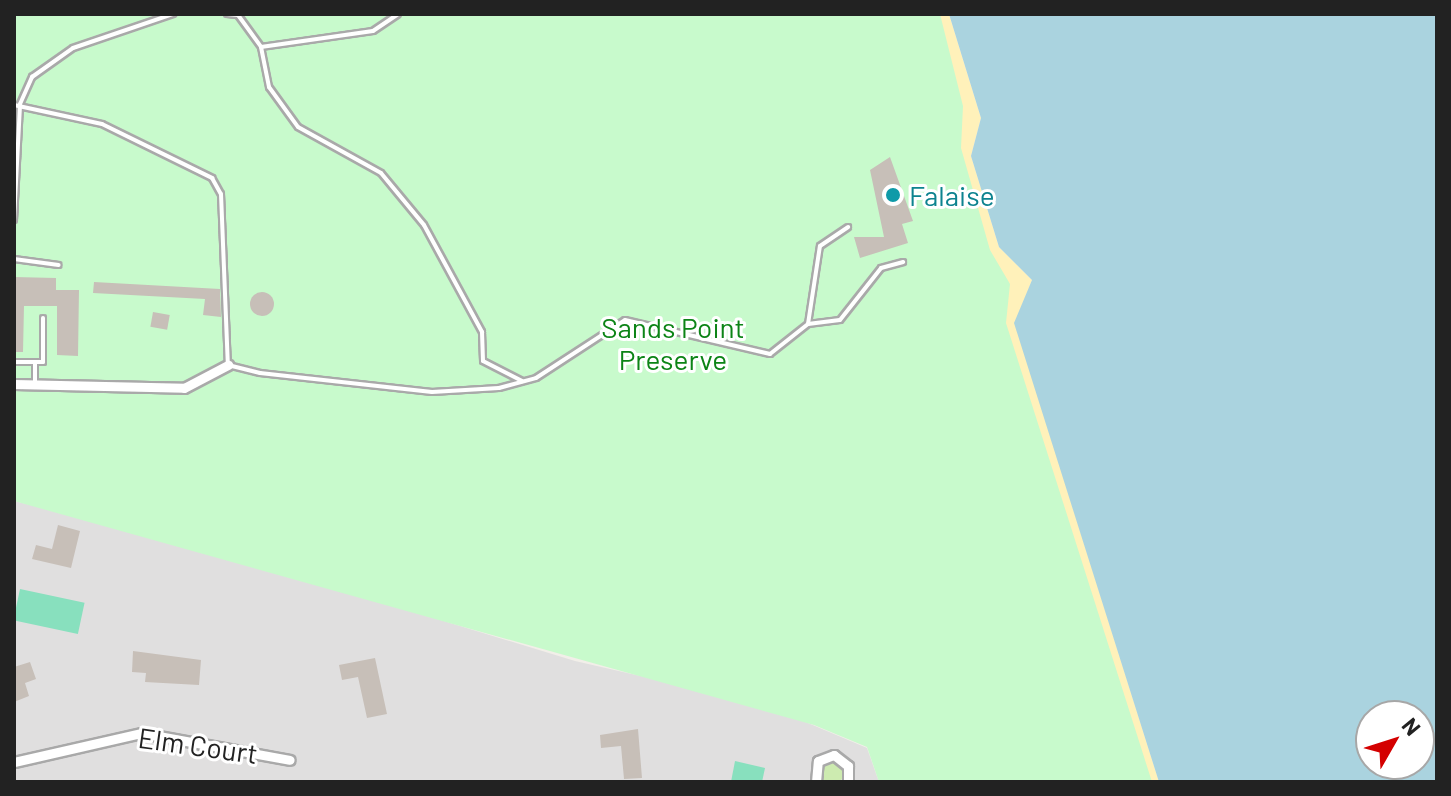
<!DOCTYPE html>
<html>
<head>
<meta charset="utf-8">
<style>
	body { margin:0 }
	#map { position:relative; width:1451px; height:796px; overflow:hidden; background:#f2efe9; font-family:Barlow,sans-serif }
	div>[style] { position:absolute }
	.residential>* { inset:0; background:#e0dfdf }
	.grass>* { inset:0; background:#cdebb0 }
	.round { border-radius:50% }
	.sand>* { inset:0; background:#fff1ba }
	.park>* { inset:0; background:#c8facc }
	.pitch>* { inset:0; background:#88e0be; transform-origin:0 0 }
	.water>* { inset:0; background:#aad3df }
	.building>* { inset:0; background:#c7bfb8; transform-origin:0 0 }
	.roads { filter:drop-shadow(2px 0 #a9a9a9) drop-shadow(-2px 0 #a9a9a9) drop-shadow(0 2px #a9a9a9) drop-shadow(0 -2px #a9a9a9) }
	.service>* { height:4px; margin:-2px; padding:0 2px; transform-origin:2px; border-radius:2px; background:#fff }
	.minor>* { height:9px; margin:-4.5px; padding:0 4.5px; transform-origin:4.5px; border-radius:4.5px; background:#fff }
	.dots>* { width:22px; height:22px; translate:-50% -50%; box-sizing:border-box; border:4px solid #fff; border-radius:50% }
	span { translate:-50% -50%; white-space:nowrap; text-align:center; line-height:1.15; -webkit-text-stroke:6px #fff; paint-order:stroke }
	.culture-label { font-size:28px; color:#0d838f }
	.left { translate:0 -50%; text-align:left }
	.park-label { font-size:28px; color:#0c8416 }
	.street-label { font-size:28px; color:#222 }
	.frame { position:absolute; inset:0; border:16px solid #222; pointer-events:none }
	.north { position:absolute; left:1355px; top:700px; width:80px; height:80px; box-sizing:border-box; background:#fff; border:2px solid #a7a7a7; border-radius:50%; rotate:51deg; font-size:22px; font-weight:700; line-height:32px; text-align:center; color:#222 }
	.north::after { content:''; display:block; margin:auto; width:28px; height:36px; background:#d40000; clip-path:polygon(50% 0,100% 100%,50% 72%,0 100%) }
</style>
</head>
<body>
<div id="map">
	<div class="residential">
		<i style="clip-path:polygon(14px 501px,185px 542px,575px 661px,763px 704px,867px 748px,879px 782px,14px 782px)"></i>
	</div>
	<div class="grass">
		<i class="round" style="left:820px;top:760px;width:24px;height:24px"></i>
	</div>
	<div class="sand">
		<i style="clip-path:polygon(881px 14px,949px 14px,981px 118px,971px 156px,999px 247px,1032px 280px,1015px 323px,1159px 782px,1110px 782px)"></i>
	</div>
	<div class="park">
		<i style="clip-path:polygon(14px 14px,940px 14px,963px 106px,961px 148px,990px 250px,1010px 284px,1006px 323px,1152px 782px,879px 782px,867px 747px,814px 725px,14px 501px)"></i>
	</div>
	<div class="pitch">
		<i style="left:20px;top:589px;width:66px;height:32px;rotate:12deg"></i>
		<i style="clip-path:polygon(735px 761px,765px 768px,762px 782px,731px 782px)"></i>
	</div>
	<div class="water">
		<i style="clip-path:polygon(evenodd,949px 14px,1437px 14px,1437px 782px,1159px 782px,1014px 323px,1032px 280px,999px 247px,971px 156px,981px 118px,949px 14px,1371px 716px,1419px 716px,1419px 764px,1371px 764px,1371px 716px)"></i>
	</div>
	<div class="building">
		<i style="clip-path:polygon(890px 157px,913px 221px,902px 224px,908px 243px,860px 258px,854px 237px,884px 237px,870px 170px)"></i>
		<i style="clip-path:polygon(14px 277px,56px 278px,56px 290px,79px 290px,78px 356px,57px 355px,57px 306px,24px 306px,23px 352px,14px 352px)"></i>
		<i style="clip-path:polygon(94px 282px,220px 289px,221px 317px,203px 315px,205px 299px,93px 293px)"></i>
		<i class="round" style="left:250px;top:292px;width:24px;height:24px"></i>
		<i style="left:153px;top:312px;width:17px;height:15px;rotate:10deg"></i>
		<i style="clip-path:polygon(58px 525px,80px 531px,71px 568px,32px 559px,36px 545px,52px 549px)"></i>
		<i style="clip-path:polygon(133px 651px,201px 660px,199px 685px,145px 682px,146px 673px,132px 672px)"></i>
		<i style="clip-path:polygon(375px 658px,387px 714px,367px 718px,358px 677px,342px 680px,339px 665px)"></i>
		<i style="clip-path:polygon(30px 662px,36px 679px,25px 683px,29px 696px,14px 702px,14px 667px)"></i>
		<i style="clip-path:polygon(638px 729px,642px 778px,624px 779px,621px 746px,601px 748px,600px 735px)"></i>
	</div>
	<div class="roads">
		<div class="service">
			<i style="left:227px;top:14px;width:11px;rotate:5deg"></i>
			<i style="left:238px;top:15px;width:39px;rotate:54deg"></i>
			<i style="left:261px;top:47px;width:41px;rotate:78.7deg"></i>
			<i style="left:269px;top:87px;width:49px;rotate:54.1deg"></i>
			<i style="left:298px;top:127px;width:95px;rotate:29deg"></i>
			<i style="left:381px;top:173px;width:67px;rotate:50.4deg"></i>
			<i style="left:424px;top:225px;width:122px;rotate:61.5deg"></i>
			<i style="left:482px;top:332px;width:29px;rotate:88deg"></i>
			<i style="left:483px;top:361px;width:44px;rotate:27.1deg"></i>
			<i style="left:261px;top:47px;width:113px;rotate:-8.1deg"></i>
			<i style="left:373px;top:31px;width:30px;rotate:-34deg"></i>
			<i style="left:14px;top:105px;width:90px;rotate:12.2deg"></i>
			<i style="left:102px;top:124px;width:123px;rotate:26.1deg"></i>
			<i style="left:212px;top:178px;width:18px;rotate:61deg"></i>
			<i style="left:221px;top:194px;width:171px;rotate:87.7deg"></i>
			<i style="left:228px;top:365px;width:33px;rotate:14deg"></i>
			<i style="left:260px;top:373px;width:173px;rotate:6.3deg"></i>
			<i style="left:432px;top:392px;width:67px;rotate:-3.4deg"></i>
			<i style="left:499px;top:388px;width:38px;rotate:-15deg"></i>
			<i style="left:536px;top:378px;width:106px;rotate:-33.1deg"></i>
			<i style="left:625px;top:320px;width:149px;rotate:13.2deg"></i>
			<i style="left:770px;top:354px;width:48px;rotate:-38.3deg"></i>
			<i style="left:808px;top:324px;width:79px;rotate:-81.3deg"></i>
			<i style="left:820px;top:246px;width:34px;rotate:-34deg"></i>
			<i style="left:14px;top:220px;width:116px;rotate:-87deg"></i>
			<i style="left:20px;top:104px;width:30px;rotate:-66deg"></i>
			<i style="left:32px;top:77px;width:50px;rotate:-35.3deg"></i>
			<i style="left:73px;top:48px;width:106px;rotate:-18.8deg"></i>
			<i style="left:14px;top:259px;width:45px;rotate:7.6deg"></i>
			<i style="left:808px;top:324px;width:32px;rotate:-7deg"></i>
			<i style="left:840px;top:320px;width:66px;rotate:-51.7deg"></i>
			<i style="left:881px;top:268px;width:23px;rotate:-15deg"></i>
			<i style="left:14px;top:362px;width:29px"></i>
			<i style="left:43px;top:362px;width:44px;rotate:-90deg"></i>
			<i style="left:35px;top:384px;width:22px;rotate:-90deg"></i>
		</div>
		<div class="minor">
			<i style="left:14px;top:384px;width:170px;rotate:1.3deg"></i>
			<i style="left:184px;top:388px;width:50px;rotate:-27.6deg"></i>
			<i style="left:14px;top:762px;width:131px;rotate:-12.8deg"></i>
			<i style="left:142px;top:733px;width:150px;rotate:10.3deg"></i>
			<i style="left:816px;top:782px;width:21px;rotate:-85deg"></i>
			<i style="left:818px;top:761px;width:17px;rotate:-21deg"></i>
			<i style="left:834px;top:755px;width:18px;rotate:38deg"></i>
			<i style="left:848px;top:766px;width:16px;rotate:90deg"></i>
		</div>
	</div>
	<div class="dots">
		<i style="left:893px;top:195px;background:#0f9aa8"></i>
	</div>
	<div class="culture-label">
		<span class="left" style="left:909px;top:195px">Falaise</span>
	</div>
	<div class="park-label">
		<span style="left:673px;top:343px">Sands Point<br>Preserve</span>
	</div>
	<div class="street-label">
		<span style="left:198px;top:745px;rotate:8deg">Elm Court</span>
	</div>
	<div class="frame"></div>
	<div class="north">N</div>
</div>
</body>
</html>
